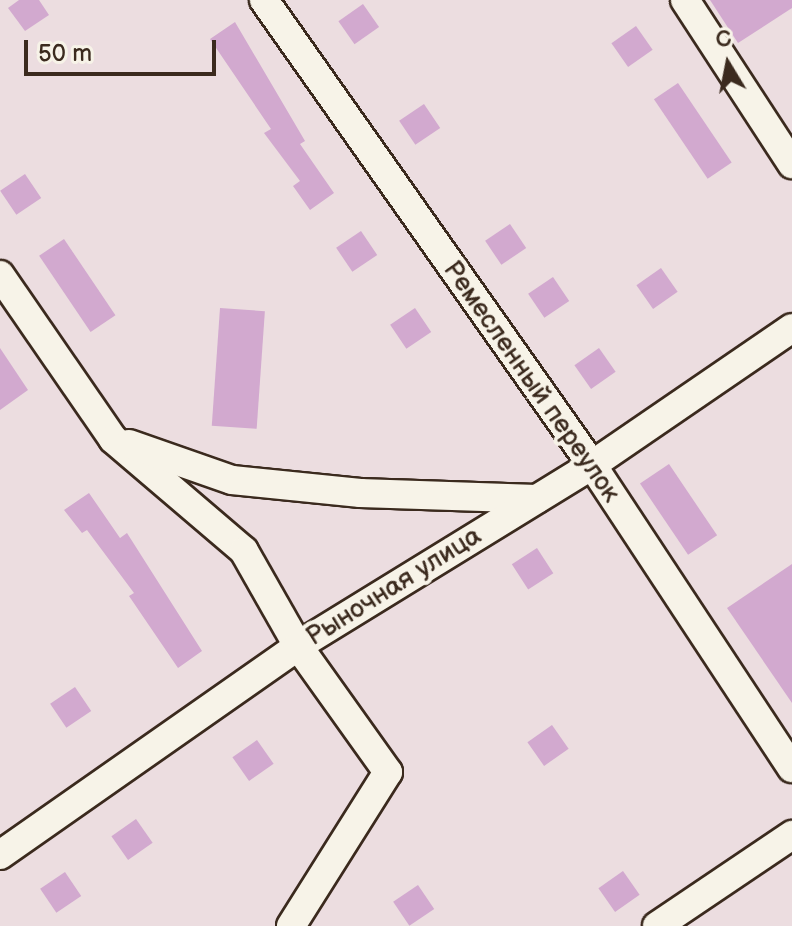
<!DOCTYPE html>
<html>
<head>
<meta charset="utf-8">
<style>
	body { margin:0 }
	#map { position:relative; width:792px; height:926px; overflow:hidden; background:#ecdde0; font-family:"Balsamiq Sans",sans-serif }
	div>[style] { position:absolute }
	.building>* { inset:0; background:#d2a9cf; transform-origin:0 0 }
	.roads { filter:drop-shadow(2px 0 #3b2a1e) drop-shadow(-2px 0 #3b2a1e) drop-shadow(0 2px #3b2a1e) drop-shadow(0 -2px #3b2a1e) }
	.street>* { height:28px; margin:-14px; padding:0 14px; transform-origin:14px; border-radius:14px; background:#f7f3e8 }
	span { translate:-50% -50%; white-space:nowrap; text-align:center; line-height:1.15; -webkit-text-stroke:8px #f7f3e8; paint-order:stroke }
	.street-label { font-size:26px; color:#3b2a1e }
	.north { position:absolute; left:688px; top:24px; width:80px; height:80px; -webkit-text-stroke:6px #f7f3e8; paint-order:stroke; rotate:350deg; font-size:22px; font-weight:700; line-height:32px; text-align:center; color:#3b2a1e }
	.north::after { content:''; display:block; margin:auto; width:28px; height:36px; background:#3b2a1e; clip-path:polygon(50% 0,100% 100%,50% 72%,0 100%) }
	.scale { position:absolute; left:24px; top:40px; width:192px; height:36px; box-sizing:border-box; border:4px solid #3b2a1e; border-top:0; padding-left:10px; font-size:24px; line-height:28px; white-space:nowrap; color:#3b2a1e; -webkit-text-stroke:6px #f7f3e8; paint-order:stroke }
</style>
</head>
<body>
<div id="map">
	<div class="building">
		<i style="clip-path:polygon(19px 0,39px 0,49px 15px,25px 31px,8px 8px)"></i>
		<i style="clip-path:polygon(710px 0,792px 0,792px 8px,738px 43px)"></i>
		<i style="left:363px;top:4px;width:28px;height:30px;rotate:55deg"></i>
		<i style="clip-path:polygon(235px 22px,305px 141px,300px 144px,334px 193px,310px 210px,293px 186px,300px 181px,264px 133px,271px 129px,210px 39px)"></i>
		<i style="left:636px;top:26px;width:29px;height:30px;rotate:55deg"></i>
		<i style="left:678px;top:83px;width:96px;height:29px;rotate:56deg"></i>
		<i style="left:424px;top:104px;width:29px;height:30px;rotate:56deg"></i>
		<i style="left:25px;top:174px;width:29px;height:30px;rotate:56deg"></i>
		<i style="left:510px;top:224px;width:29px;height:30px;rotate:56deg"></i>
		<i style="left:361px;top:231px;width:29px;height:30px;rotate:56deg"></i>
		<i style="left:64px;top:239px;width:92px;height:30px;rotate:56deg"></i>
		<i style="left:661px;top:268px;width:29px;height:30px;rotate:55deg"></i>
		<i style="left:553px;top:277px;width:29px;height:30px;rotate:56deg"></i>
		<i style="left:220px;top:308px;width:45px;height:118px;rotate:4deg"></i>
		<i style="left:415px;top:308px;width:29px;height:30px;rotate:56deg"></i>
		<i style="clip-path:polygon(0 348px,28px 390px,0 410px)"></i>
		<i style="left:599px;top:348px;width:29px;height:30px;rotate:55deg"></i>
		<i style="left:669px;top:464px;width:86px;height:35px;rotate:56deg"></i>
		<i style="clip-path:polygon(89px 493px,120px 538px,127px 533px,202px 651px,178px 668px,129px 596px,134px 593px,87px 530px,82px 533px,64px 510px)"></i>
		<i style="left:537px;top:548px;width:30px;height:30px;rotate:57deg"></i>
		<i style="clip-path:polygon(792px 564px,792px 703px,727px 608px)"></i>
		<i style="left:75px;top:687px;width:29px;height:30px;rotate:56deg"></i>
		<i style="left:552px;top:725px;width:29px;height:30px;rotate:55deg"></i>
		<i style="left:257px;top:740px;width:29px;height:30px;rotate:55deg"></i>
		<i style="left:136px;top:819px;width:29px;height:30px;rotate:55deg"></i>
		<i style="left:623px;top:871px;width:29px;height:30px;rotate:55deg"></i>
		<i style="left:65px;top:872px;width:29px;height:30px;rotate:56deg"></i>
		<i style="left:418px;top:885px;width:29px;height:30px;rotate:56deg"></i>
	</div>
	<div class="roads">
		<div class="street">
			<i style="left:264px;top:0;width:569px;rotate:54.8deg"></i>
			<i style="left:592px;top:465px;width:363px;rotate:56.6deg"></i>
			<i style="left:685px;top:0;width:196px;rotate:56.9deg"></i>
			<i style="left:0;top:275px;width:199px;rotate:55.4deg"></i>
			<i style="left:113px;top:439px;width:172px;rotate:40.5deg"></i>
			<i style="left:244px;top:551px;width:109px;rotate:60.4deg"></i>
			<i style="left:298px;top:646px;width:155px;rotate:54.5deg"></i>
			<i style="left:388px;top:772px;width:182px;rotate:122.2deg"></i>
			<i style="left:129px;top:444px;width:109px;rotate:19.3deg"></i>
			<i style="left:232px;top:480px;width:129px;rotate:5.8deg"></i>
			<i style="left:360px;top:493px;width:177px;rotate:1.9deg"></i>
			<i style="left:0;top:855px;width:364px;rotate:-35deg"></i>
			<i style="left:298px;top:646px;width:345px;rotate:-31.6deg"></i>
			<i style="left:592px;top:465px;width:242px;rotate:-34.4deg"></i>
			<i style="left:657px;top:926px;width:163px;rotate:-34deg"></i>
		</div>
	</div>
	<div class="street-label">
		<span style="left:531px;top:382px;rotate:55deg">Ремесленный переулок</span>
		<span style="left:394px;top:587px;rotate:-32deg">Рыночная улица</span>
	</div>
	<div class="north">С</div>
	<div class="scale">50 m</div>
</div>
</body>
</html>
